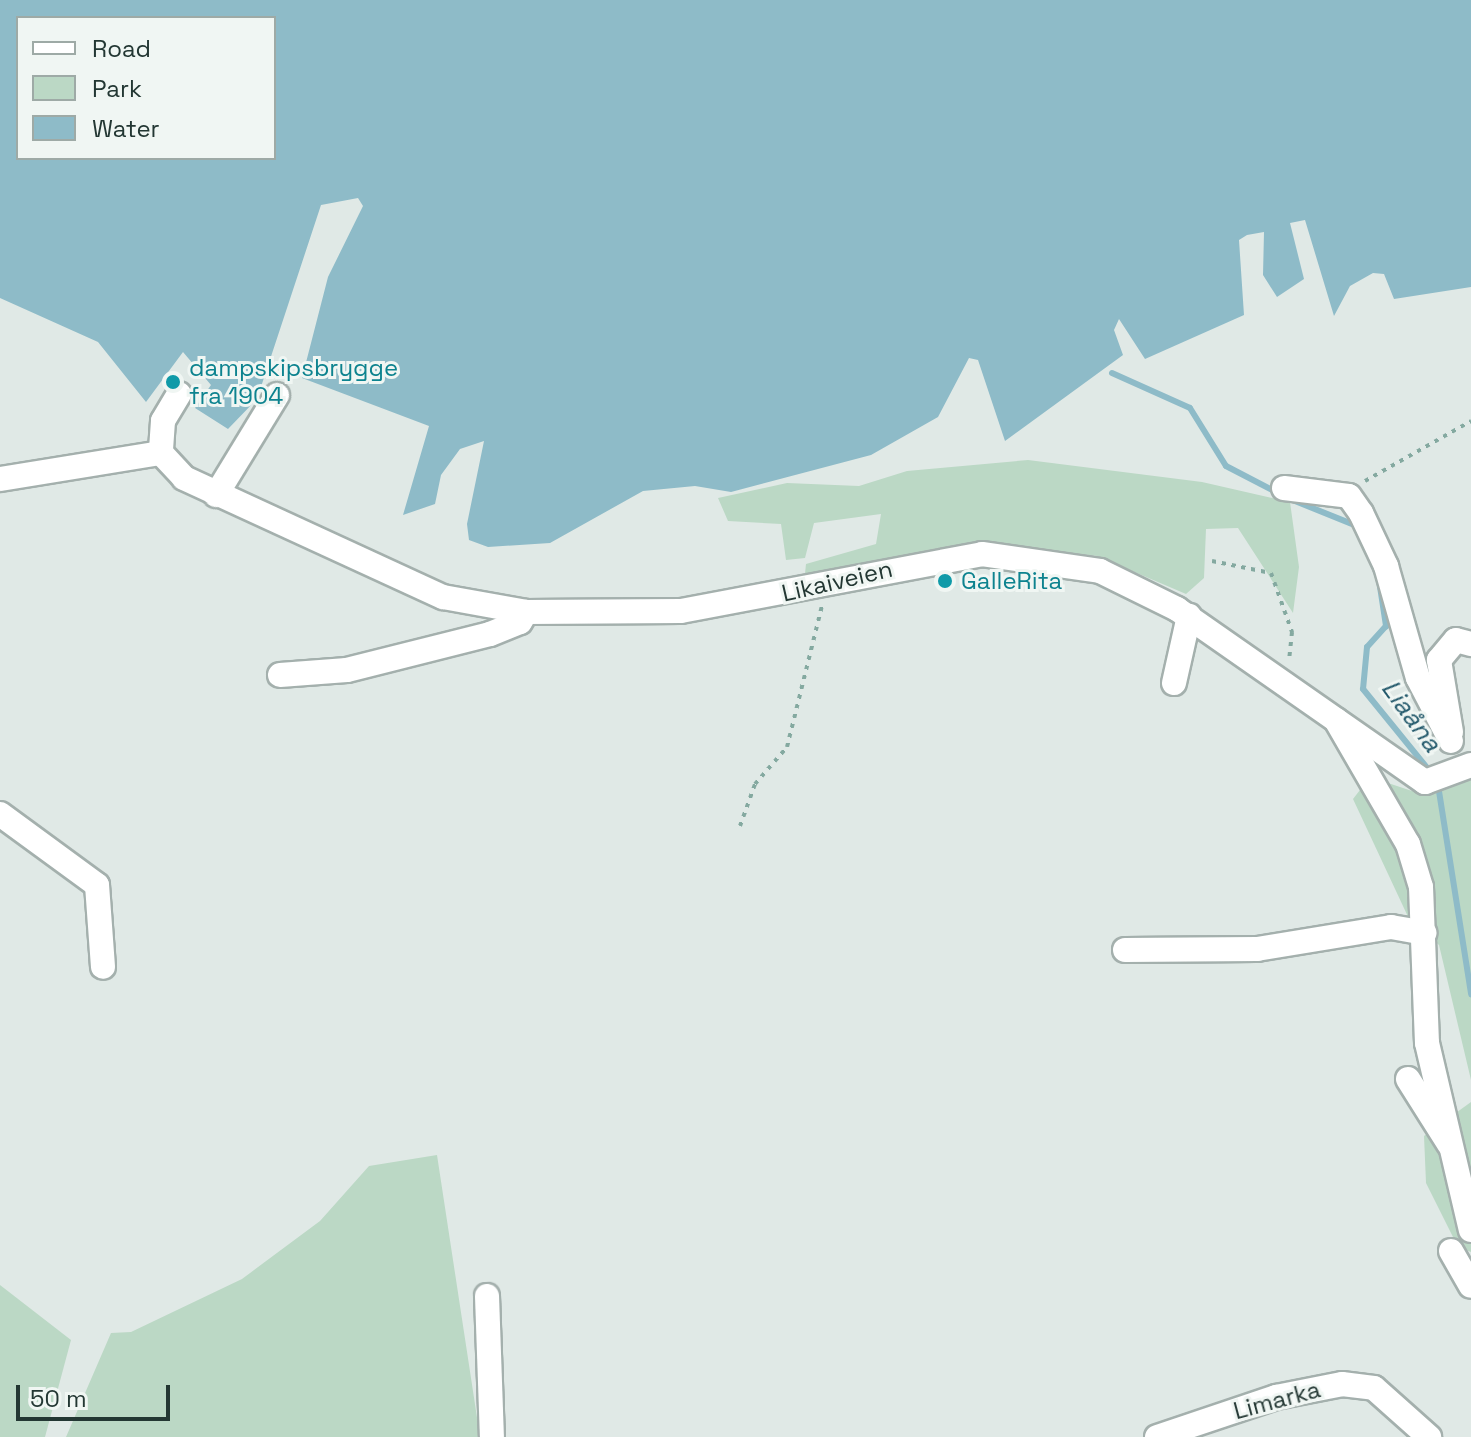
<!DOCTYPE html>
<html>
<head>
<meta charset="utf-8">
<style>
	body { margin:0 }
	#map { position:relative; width:1471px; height:1437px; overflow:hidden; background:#e0e9e6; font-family:"Space Grotesk",sans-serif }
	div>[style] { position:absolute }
	.green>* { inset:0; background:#bbd8c5 }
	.water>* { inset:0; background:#8ebbc8 }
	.stream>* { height:6px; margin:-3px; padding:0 3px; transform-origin:3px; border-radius:3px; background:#8ebbc8 }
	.path>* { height:4px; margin-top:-2px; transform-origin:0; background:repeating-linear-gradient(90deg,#84a9a0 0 4px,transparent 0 10px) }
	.roads { filter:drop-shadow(2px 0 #a4b0ad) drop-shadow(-2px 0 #a4b0ad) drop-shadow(0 2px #a4b0ad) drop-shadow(0 -2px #a4b0ad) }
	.minor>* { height:24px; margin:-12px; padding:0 12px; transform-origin:12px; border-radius:12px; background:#fff }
	.dots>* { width:22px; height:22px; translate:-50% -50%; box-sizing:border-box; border:4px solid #f0f6f3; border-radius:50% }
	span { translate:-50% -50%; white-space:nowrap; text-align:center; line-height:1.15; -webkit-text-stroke:6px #f0f6f3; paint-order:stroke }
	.culture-label { font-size:24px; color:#0d838f }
	.left { translate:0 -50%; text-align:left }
	.street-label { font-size:24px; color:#233733 }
	.water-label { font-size:26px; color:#245a6c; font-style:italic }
	.legend { position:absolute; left:16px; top:16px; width:260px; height:144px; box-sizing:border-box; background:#f0f6f3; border:2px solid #9eaaa6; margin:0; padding:10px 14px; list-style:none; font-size:24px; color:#233733 }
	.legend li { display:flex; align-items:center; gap:16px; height:40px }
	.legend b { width:40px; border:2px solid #9eaaa6 }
	.scale { position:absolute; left:16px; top:1385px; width:154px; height:36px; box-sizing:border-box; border:4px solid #233733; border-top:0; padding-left:10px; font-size:24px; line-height:28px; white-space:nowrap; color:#233733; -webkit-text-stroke:6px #f0f6f3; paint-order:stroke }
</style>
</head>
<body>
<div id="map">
	<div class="green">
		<i style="clip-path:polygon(1028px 460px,1202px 482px,1290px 502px,1299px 567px,1293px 613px,1238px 528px,1206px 529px,1204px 578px,1186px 594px,1097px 556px,1006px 545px,939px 548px,804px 583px,806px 564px,876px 544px,881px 514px,814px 523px,805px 558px,786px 560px,781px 524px,728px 521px,718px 498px,787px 483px,859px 486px,907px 471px)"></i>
		<i style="clip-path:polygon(1471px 774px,1471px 1080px,1439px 945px,1410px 921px,1353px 799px,1370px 777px,1412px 791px)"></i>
		<i style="clip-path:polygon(1471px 1102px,1471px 1252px,1458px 1247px,1426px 1183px,1424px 1136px)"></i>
		<i style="clip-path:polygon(437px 1155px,480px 1437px,66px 1437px,111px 1333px,131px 1332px,242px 1279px,320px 1221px,369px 1166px)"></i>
		<i style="clip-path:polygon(0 1285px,71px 1340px,45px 1437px,0 1437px)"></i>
	</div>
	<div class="water">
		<i style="clip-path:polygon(evenodd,0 0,1471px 0,1471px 287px,1394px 299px,1384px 274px,1373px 273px,1350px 286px,1334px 316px,1305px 220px,1290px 223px,1304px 279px,1277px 297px,1263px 275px,1264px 232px,1247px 235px,1239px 240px,1244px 315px,1145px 359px,1119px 319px,1114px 330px,1123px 355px,1005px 441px,978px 360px,969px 358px,938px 417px,871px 455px,731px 492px,695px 486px,643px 491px,550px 543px,488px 547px,469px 540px,467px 524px,484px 441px,460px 449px,441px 475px,435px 504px,403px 515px,429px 426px,302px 378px,328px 277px,363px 206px,358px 198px,321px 205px,257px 399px,228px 429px,195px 408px,211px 385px,183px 352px,146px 402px,98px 342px,0 298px,0 0,18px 18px,274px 18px,274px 158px,18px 158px,18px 18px)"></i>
	</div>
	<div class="stream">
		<i style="left:1112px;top:373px;width:85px;rotate:24.2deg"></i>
		<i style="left:1190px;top:408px;width:68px;rotate:58.2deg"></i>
		<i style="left:1226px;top:466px;width:56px;rotate:27.5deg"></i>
		<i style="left:1290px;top:499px;width:72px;rotate:21.9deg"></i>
		<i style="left:1379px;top:580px;width:47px;rotate:81.3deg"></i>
		<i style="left:1386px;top:626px;width:28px;rotate:132deg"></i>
		<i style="left:1367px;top:647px;width:42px;rotate:95.4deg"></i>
		<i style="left:1363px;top:689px;width:111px;rotate:50.9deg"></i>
		<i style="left:1438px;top:785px;width:212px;rotate:81deg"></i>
	</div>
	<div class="path">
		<i style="left:1365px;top:481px;width:122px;rotate:-29.5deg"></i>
		<i style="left:1212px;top:561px;width:60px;rotate:11.5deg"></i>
		<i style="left:1271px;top:573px;width:63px;rotate:70.4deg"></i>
		<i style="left:1292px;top:632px;width:27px;rotate:96deg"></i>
		<i style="left:740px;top:826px;width:45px;rotate:-70.3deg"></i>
		<i style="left:755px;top:784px;width:49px;rotate:-49.1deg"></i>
		<i style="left:787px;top:747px;width:145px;rotate:-76.1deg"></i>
	</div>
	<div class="roads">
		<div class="minor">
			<i style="left:179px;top:394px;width:31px;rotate:121deg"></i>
			<i style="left:163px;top:421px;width:32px;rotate:94deg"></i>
			<i style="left:161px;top:453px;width:34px;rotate:47deg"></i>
			<i style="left:184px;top:478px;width:285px;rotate:24.7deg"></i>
			<i style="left:443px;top:597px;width:84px;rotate:10.2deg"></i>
			<i style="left:526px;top:612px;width:155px;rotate:-0.4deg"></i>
			<i style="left:681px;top:611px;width:306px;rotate:-10.7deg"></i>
			<i style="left:982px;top:554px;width:119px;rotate:8.2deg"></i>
			<i style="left:1100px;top:571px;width:86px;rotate:26.3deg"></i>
			<i style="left:1177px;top:609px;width:194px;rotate:34.9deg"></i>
			<i style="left:1336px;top:720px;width:143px;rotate:59.9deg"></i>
			<i style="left:1408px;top:844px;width:45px;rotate:73.2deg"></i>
			<i style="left:1421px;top:887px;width:156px;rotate:87.8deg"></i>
			<i style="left:1427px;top:1043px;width:192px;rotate:76.8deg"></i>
			<i style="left:0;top:479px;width:163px;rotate:-9.2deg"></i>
			<i style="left:1284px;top:488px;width:65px;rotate:7deg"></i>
			<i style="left:1349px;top:496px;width:21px;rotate:55deg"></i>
			<i style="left:1361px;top:513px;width:59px;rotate:64.7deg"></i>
			<i style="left:1386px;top:566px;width:116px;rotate:74.1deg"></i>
			<i style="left:1418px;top:678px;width:71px;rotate:62.4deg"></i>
			<i style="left:216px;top:495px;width:117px;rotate:-58.6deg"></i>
			<i style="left:280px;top:675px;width:67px;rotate:-4.3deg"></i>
			<i style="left:347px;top:670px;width:147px;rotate:-14.1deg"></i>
			<i style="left:490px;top:634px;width:32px;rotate:-22deg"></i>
			<i style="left:520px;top:622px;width:12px;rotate:-59deg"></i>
			<i style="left:1174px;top:683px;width:69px;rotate:-77.4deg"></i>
			<i style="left:1339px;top:722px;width:105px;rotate:34.9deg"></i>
			<i style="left:1425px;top:782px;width:49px;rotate:-20.3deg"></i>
			<i style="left:1451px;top:732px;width:73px;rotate:-99.5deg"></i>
			<i style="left:1439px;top:660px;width:26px;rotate:-50deg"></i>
			<i style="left:1456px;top:640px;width:16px;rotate:15deg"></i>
			<i style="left:0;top:814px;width:120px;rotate:36.2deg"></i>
			<i style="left:97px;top:885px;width:82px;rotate:85.8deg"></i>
			<i style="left:1125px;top:950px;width:132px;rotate:-0.4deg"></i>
			<i style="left:1257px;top:949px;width:136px;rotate:-9.3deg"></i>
			<i style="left:1391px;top:927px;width:34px;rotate:10deg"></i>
			<i style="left:1408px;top:1079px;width:77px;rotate:57.8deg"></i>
			<i style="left:1451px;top:1251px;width:40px;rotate:60.3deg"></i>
			<i style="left:487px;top:1296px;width:141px;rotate:88deg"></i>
			<i style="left:1157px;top:1437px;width:126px;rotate:-18.6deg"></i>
			<i style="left:1276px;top:1397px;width:67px;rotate:-11.1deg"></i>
			<i style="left:1342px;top:1384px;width:32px;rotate:7deg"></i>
			<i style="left:1374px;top:1388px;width:74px;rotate:41.7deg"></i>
		</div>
	</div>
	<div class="dots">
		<i style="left:173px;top:382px;background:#0f9aa8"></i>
		<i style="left:945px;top:581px;background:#0f9aa8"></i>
	</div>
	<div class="culture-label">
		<span class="left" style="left:189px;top:382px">dampskipsbrygge<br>fra 1904</span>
		<span class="left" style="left:961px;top:581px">GalleRita</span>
	</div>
	<div class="street-label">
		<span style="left:837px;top:581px;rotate:-13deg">Likaiveien</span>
		<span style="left:1277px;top:1400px;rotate:-15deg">Limarka</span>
	</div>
	<div class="water-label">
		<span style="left:1411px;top:716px;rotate:54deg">Liaåna</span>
	</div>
	<ul class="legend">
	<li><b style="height:10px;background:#fff"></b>Road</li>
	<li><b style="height:22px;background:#bbd8c5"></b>Park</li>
	<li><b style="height:22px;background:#8ebbc8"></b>Water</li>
	</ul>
	<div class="scale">50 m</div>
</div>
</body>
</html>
